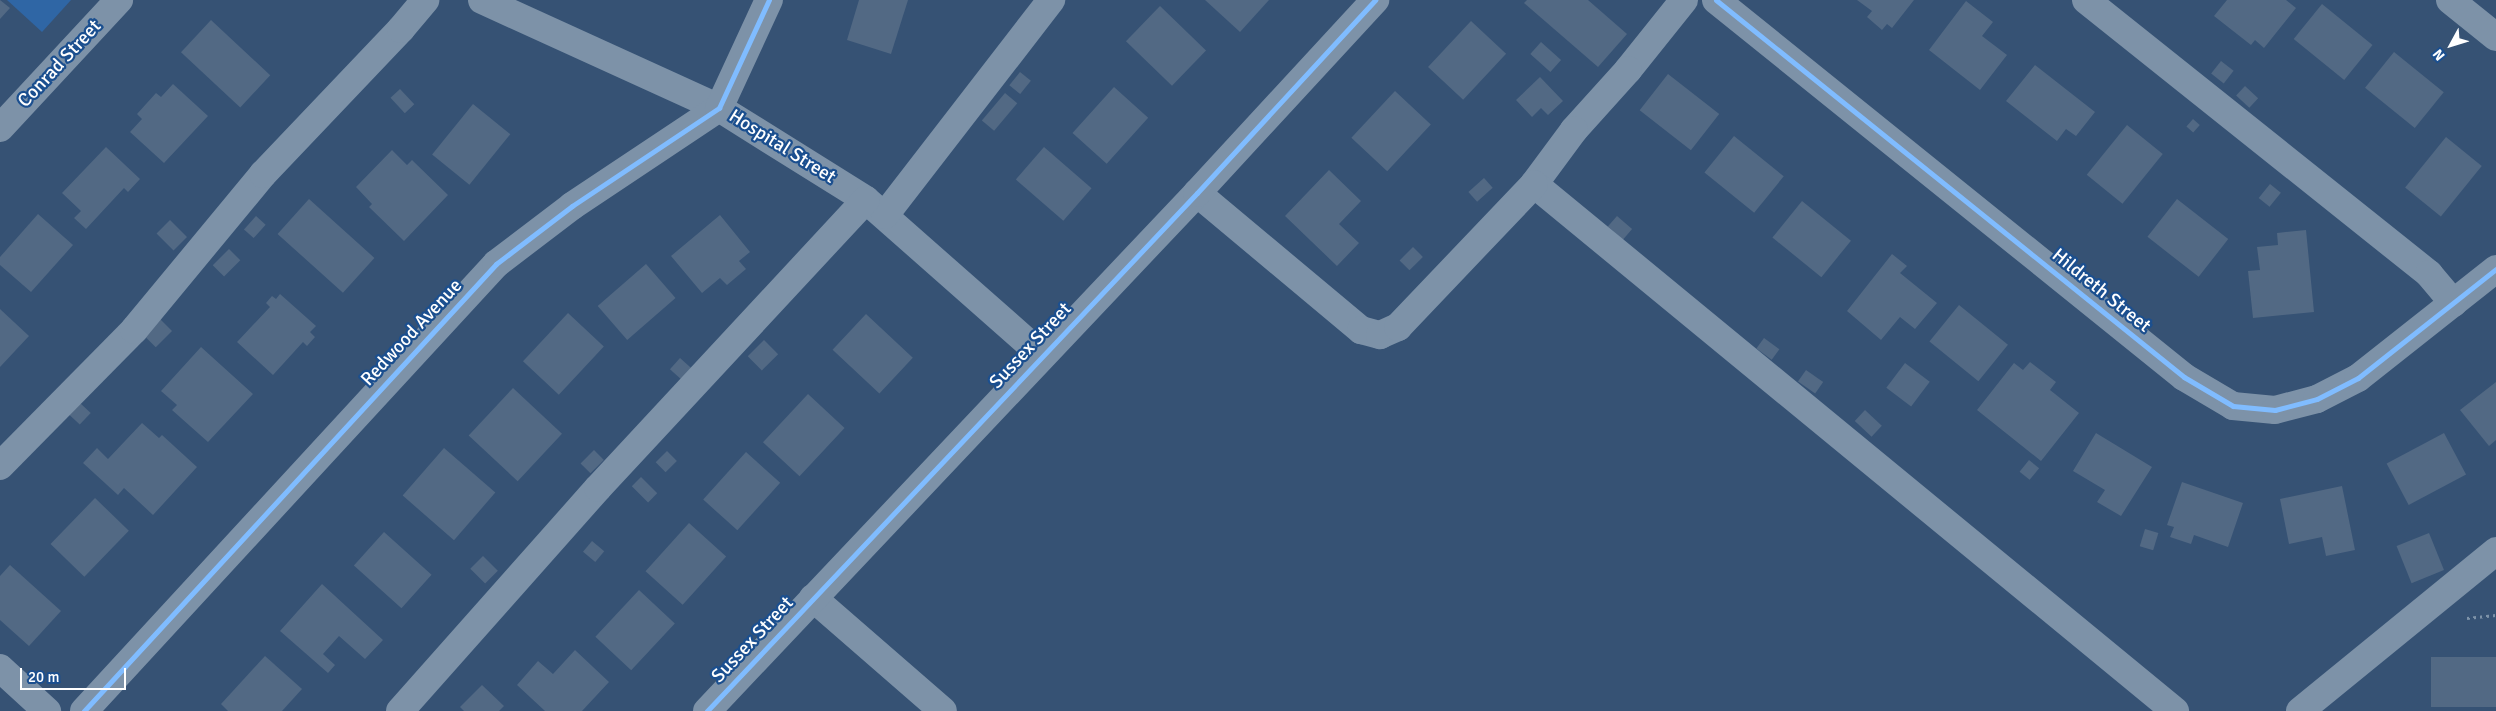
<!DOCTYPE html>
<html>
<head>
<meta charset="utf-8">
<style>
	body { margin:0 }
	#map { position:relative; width:2496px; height:711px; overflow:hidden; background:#365274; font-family:Signika,sans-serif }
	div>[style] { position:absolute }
	.green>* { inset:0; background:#2f66a5 }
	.building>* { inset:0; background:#526984; transform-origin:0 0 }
	.path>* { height:3px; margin-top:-1.5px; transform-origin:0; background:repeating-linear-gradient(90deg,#7d92a8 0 2.5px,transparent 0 6.5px) }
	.minor>* { height:28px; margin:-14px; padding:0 14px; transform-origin:14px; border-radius:14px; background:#7d92a8 }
	.cycleway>* { height:5px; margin:-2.5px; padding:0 2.5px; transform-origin:2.5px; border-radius:2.5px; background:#80bcff }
	span { translate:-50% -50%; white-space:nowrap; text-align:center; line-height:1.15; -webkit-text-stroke:4.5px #1b4f8f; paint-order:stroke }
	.street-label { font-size:19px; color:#fff }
	.north { position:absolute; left:2426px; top:20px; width:50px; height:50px; -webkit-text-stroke:4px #1b4f8f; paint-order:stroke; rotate:231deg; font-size:14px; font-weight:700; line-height:20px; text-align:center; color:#fff }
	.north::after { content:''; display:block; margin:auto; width:18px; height:22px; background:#fff; clip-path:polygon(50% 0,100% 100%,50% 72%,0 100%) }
	.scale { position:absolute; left:20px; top:668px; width:106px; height:22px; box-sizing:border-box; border:2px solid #fff; border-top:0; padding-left:6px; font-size:15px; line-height:18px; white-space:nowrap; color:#fff; -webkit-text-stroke:4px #1b4f8f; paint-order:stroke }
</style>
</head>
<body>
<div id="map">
	<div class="green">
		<i style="clip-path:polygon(7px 0,71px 0,42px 32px)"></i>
	</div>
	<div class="building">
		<i style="clip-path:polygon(0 0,10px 8px,0 19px)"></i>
		<i style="clip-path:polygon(859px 0,908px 0,891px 54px,847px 40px)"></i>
		<i style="clip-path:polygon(1205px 0,1269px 0,1240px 32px)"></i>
		<i style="clip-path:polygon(1527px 0,1588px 0,1627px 34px,1598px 67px,1524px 3px)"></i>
		<i style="clip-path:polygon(1857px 0,1914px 0,1892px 28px,1887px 24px,1882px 30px,1867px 17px,1872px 11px)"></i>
		<i style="clip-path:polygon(2227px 0,2286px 0,2296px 8px,2264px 48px,2255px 40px,2251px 45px,2214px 16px)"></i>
		<i style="clip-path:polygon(1966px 1px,1993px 22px,1982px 36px,2007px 55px,1980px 90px,1929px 50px)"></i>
		<i style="left:2322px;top:4px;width:65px;height:45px;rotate:39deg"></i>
		<i style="left:1160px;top:6px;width:64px;height:49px;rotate:44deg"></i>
		<i style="left:211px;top:20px;width:81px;height:44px;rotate:43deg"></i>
		<i style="left:1471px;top:21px;width:48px;height:63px;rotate:43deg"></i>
		<i style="left:1541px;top:42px;width:27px;height:16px;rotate:42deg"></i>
		<i style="left:2394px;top:52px;width:64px;height:46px;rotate:39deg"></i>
		<i style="left:2221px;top:61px;width:16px;height:16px;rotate:38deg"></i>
		<i style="clip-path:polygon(2035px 65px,2095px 112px,2076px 136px,2066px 129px,2057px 141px,2006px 101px)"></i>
		<i style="left:1020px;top:72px;width:14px;height:17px;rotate:39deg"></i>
		<i style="left:1668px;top:74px;width:65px;height:46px;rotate:38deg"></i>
		<i style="clip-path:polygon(1540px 77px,1563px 101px,1548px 115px,1541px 108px,1532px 117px,1516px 100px)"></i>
		<i style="clip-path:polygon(173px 84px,208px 116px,164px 163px,130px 132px,142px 119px,137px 114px,156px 93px,161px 97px)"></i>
		<i style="left:2245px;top:86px;width:18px;height:13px;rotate:43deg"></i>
		<i style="left:1114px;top:87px;width:46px;height:62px;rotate:42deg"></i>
		<i style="left:400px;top:89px;width:21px;height:13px;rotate:47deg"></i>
		<i style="left:1395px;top:91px;width:49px;height:64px;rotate:43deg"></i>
		<i style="left:1005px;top:93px;width:16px;height:36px;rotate:40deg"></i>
		<i style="left:473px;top:104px;width:48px;height:65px;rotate:39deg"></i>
		<i style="left:2193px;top:119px;width:9px;height:10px;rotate:41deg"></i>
		<i style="left:2127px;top:125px;width:46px;height:64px;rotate:39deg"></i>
		<i style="left:1734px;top:136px;width:64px;height:47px;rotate:39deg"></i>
		<i style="left:2446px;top:137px;width:46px;height:65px;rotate:39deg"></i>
		<i style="clip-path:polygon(106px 147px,140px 179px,128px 192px,124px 188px,86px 229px,74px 218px,81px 211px,62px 193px)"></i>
		<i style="left:1044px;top:147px;width:63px;height:43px;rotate:41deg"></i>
		<i style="clip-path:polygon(392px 150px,407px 165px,412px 160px,448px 195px,404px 241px,369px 207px,372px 204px,356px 187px)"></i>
		<i style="clip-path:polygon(1329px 170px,1361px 201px,1339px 224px,1359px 243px,1337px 266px,1285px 216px)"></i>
		<i style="left:1484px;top:178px;width:13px;height:21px;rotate:48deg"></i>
		<i style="left:2270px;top:184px;width:14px;height:18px;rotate:39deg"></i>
		<i style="left:309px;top:199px;width:88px;height:47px;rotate:42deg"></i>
		<i style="left:2177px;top:199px;width:65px;height:48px;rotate:38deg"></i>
		<i style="left:1802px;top:201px;width:63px;height:47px;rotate:39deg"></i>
		<i style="clip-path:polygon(38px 214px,73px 245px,31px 292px,0 265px,0 257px)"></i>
		<i style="clip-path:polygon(720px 215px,750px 252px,739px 261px,746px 269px,727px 285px,720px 278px,702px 293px,671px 256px)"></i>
		<i style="left:256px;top:216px;width:13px;height:18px;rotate:42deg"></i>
		<i style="left:1617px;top:216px;width:20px;height:14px;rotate:41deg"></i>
		<i style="left:170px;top:220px;width:24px;height:19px;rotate:45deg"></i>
		<i style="clip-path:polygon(2306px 230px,2314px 312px,2253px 318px,2248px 271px,2260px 270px,2257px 247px,2278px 245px,2277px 233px)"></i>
		<i style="left:1413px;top:247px;width:14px;height:19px;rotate:45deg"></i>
		<i style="left:229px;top:249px;width:16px;height:23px;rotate:45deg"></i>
		<i style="clip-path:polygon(1892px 254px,1907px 266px,1900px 273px,1937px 303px,1915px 329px,1900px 317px,1881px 340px,1847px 311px)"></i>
		<i style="left:646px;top:264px;width:45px;height:64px;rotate:49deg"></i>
		<i style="clip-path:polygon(280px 294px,316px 326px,310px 332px,315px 337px,307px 346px,303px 342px,273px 375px,237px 342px,270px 307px,266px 303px,272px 296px,276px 299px)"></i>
		<i style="left:1959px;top:305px;width:63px;height:47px;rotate:39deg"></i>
		<i style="clip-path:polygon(0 309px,29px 336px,0 367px)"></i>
		<i style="left:568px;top:313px;width:49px;height:66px;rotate:43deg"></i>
		<i style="left:866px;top:314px;width:64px;height:49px;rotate:43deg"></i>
		<i style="left:160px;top:319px;width:17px;height:23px;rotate:45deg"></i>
		<i style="left:1764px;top:338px;width:19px;height:13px;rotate:36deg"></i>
		<i style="left:764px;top:340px;width:20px;height:23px;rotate:45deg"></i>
		<i style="clip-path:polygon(201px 347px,253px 394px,208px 442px,172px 410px,177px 405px,161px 391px)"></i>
		<i style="left:680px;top:358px;width:15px;height:15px;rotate:42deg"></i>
		<i style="clip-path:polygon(2030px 362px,2056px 382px,2050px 390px,2079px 413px,2041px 461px,1977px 410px,2014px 363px,2023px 370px)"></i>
		<i style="left:1905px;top:363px;width:31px;height:31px;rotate:37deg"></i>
		<i style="left:1806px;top:370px;width:21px;height:14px;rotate:35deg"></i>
		<i style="clip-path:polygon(2496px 382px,2496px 440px,2489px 446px,2460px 410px)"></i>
		<i style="left:513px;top:388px;width:67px;height:65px;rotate:43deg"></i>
		<i style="left:808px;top:394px;width:50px;height:66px;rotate:43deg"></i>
		<i style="left:79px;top:402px;width:16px;height:16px;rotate:43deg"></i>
		<i style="left:1865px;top:410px;width:23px;height:15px;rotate:43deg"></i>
		<i style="clip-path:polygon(142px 423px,159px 438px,162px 435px,197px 467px,153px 515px,124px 488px,118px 495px,83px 463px,97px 448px,108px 459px)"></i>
		<i style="clip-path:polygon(2096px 433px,2152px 467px,2121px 516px,2097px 502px,2105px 490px,2073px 471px)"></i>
		<i style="left:2444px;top:433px;width:47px;height:65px;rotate:62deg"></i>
		<i style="left:444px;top:448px;width:68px;height:63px;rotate:41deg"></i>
		<i style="left:594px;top:450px;width:14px;height:19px;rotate:45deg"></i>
		<i style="left:667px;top:451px;width:14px;height:16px;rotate:45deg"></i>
		<i style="left:746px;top:452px;width:46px;height:64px;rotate:42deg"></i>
		<i style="left:2029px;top:460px;width:13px;height:15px;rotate:39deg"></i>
		<i style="left:641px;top:477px;width:23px;height:13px;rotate:45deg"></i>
		<i style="clip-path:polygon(2182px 482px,2243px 503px,2228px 547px,2194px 535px,2191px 544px,2170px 537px,2174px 527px,2167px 525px)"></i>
		<i style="clip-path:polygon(2342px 486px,2355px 550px,2326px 556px,2322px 537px,2289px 544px,2280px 499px)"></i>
		<i style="left:95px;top:498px;width:47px;height:64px;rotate:44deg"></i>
		<i style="left:689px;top:523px;width:50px;height:65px;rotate:42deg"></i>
		<i style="left:2145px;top:529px;width:14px;height:18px;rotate:17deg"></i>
		<i style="left:384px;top:532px;width:64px;height:45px;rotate:42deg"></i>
		<i style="left:2429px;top:533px;width:40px;height:35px;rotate:68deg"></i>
		<i style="left:592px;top:541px;width:16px;height:14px;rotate:40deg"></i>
		<i style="left:483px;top:556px;width:21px;height:18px;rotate:45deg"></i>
		<i style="clip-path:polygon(10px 565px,61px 611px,29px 646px,0 620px,0 576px)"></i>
		<i style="clip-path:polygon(322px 584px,383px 640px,365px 659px,339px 636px,323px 654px,335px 665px,328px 673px,280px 631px)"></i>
		<i style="left:639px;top:590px;width:49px;height:64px;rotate:43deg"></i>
		<i style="clip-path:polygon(575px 650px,609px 682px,582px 711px,545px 711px,517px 685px,538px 661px,553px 674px)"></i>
		<i style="clip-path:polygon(265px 656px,302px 689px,282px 711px,228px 711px,221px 704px)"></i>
		<i style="left:2496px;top:657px;width:50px;height:65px;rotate:90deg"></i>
		<i style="clip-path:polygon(482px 685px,504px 706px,499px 711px,464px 711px,460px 707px)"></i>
	</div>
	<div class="path">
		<i style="left:2467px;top:618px;width:29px;rotate:-6deg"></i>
	</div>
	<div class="minor">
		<i style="left:482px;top:0;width:260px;rotate:24.5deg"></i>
		<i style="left:719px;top:108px;width:173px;rotate:32deg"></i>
		<i style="left:866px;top:200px;width:235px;rotate:41.4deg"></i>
		<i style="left:1684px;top:0;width:90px;rotate:128.7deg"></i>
		<i style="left:1628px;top:70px;width:81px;rotate:132deg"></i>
		<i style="left:1574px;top:130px;width:67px;rotate:126.5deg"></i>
		<i style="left:1534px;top:184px;width:830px;rotate:39.43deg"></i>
		<i style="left:1716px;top:0;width:601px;rotate:38.85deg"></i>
		<i style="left:2184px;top:377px;width:57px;rotate:30.6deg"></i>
		<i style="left:2233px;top:406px;width:42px;rotate:5.4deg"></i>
		<i style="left:2275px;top:410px;width:43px;rotate:-14.7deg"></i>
		<i style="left:2317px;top:399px;width:46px;rotate:-27.1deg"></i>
		<i style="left:2358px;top:378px;width:176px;rotate:-38.3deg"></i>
		<i style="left:2086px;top:0;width:439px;rotate:38.6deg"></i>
		<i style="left:2429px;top:274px;width:38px;rotate:50deg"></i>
		<i style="left:2450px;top:0;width:59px;rotate:38.8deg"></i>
		<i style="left:0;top:128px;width:175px;rotate:-47.1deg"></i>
		<i style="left:1197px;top:193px;width:214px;rotate:39.9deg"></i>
		<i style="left:1361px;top:330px;width:20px;rotate:15deg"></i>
		<i style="left:1380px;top:335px;width:20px;rotate:-24deg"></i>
		<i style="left:1398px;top:327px;width:197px;rotate:-46.4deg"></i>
		<i style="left:885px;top:215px;width:272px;rotate:-52.3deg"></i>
		<i style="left:0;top:466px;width:191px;rotate:-45.4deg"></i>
		<i style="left:134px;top:330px;width:202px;rotate:-50.4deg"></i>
		<i style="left:263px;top:174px;width:200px;rotate:-46.4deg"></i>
		<i style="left:401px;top:29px;width:38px;rotate:-50deg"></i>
		<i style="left:813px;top:598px;width:172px;rotate:41deg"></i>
		<i style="left:0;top:668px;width:64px;rotate:42.5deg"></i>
		<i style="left:84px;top:711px;width:608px;rotate:-47.33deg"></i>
		<i style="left:496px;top:264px;width:96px;rotate:-37.3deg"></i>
		<i style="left:572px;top:206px;width:177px;rotate:-33.7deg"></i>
		<i style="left:719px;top:108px;width:119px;rotate:-65.2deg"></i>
		<i style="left:400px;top:711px;width:298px;rotate:-48.4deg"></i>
		<i style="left:598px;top:488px;width:393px;rotate:-47.1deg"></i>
		<i style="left:707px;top:711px;width:713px;rotate:-46.59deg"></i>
		<i style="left:1197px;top:193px;width:263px;rotate:-47.3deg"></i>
		<i style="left:2300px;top:711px;width:253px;rotate:-39.2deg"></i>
	</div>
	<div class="cycleway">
		<i style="left:1716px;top:0;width:601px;rotate:38.85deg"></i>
		<i style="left:2184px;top:377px;width:57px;rotate:30.6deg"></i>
		<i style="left:2233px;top:406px;width:42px;rotate:5.4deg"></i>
		<i style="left:2275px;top:410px;width:43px;rotate:-14.7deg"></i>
		<i style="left:2317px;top:399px;width:46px;rotate:-27.1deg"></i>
		<i style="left:2358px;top:378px;width:176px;rotate:-38.3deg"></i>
		<i style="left:84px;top:711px;width:608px;rotate:-47.33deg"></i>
		<i style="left:496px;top:264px;width:96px;rotate:-37.3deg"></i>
		<i style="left:572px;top:206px;width:177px;rotate:-33.7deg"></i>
		<i style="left:719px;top:108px;width:119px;rotate:-65.2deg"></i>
		<i style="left:707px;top:711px;width:713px;rotate:-46.59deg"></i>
		<i style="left:1197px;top:193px;width:263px;rotate:-47.3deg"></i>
	</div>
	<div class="street-label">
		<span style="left:60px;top:64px;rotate:-47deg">Conrad Street</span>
		<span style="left:782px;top:147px;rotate:32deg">Hospital Street</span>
		<span style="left:2101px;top:291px;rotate:39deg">Hildreth Street</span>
		<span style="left:412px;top:333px;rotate:-47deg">Redwood Avenue</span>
		<span style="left:1031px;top:346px;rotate:-47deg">Sussex Street</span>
		<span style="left:753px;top:640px;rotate:-47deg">Sussex Street</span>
	</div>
	<div class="north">N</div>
	<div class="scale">20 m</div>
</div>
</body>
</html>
